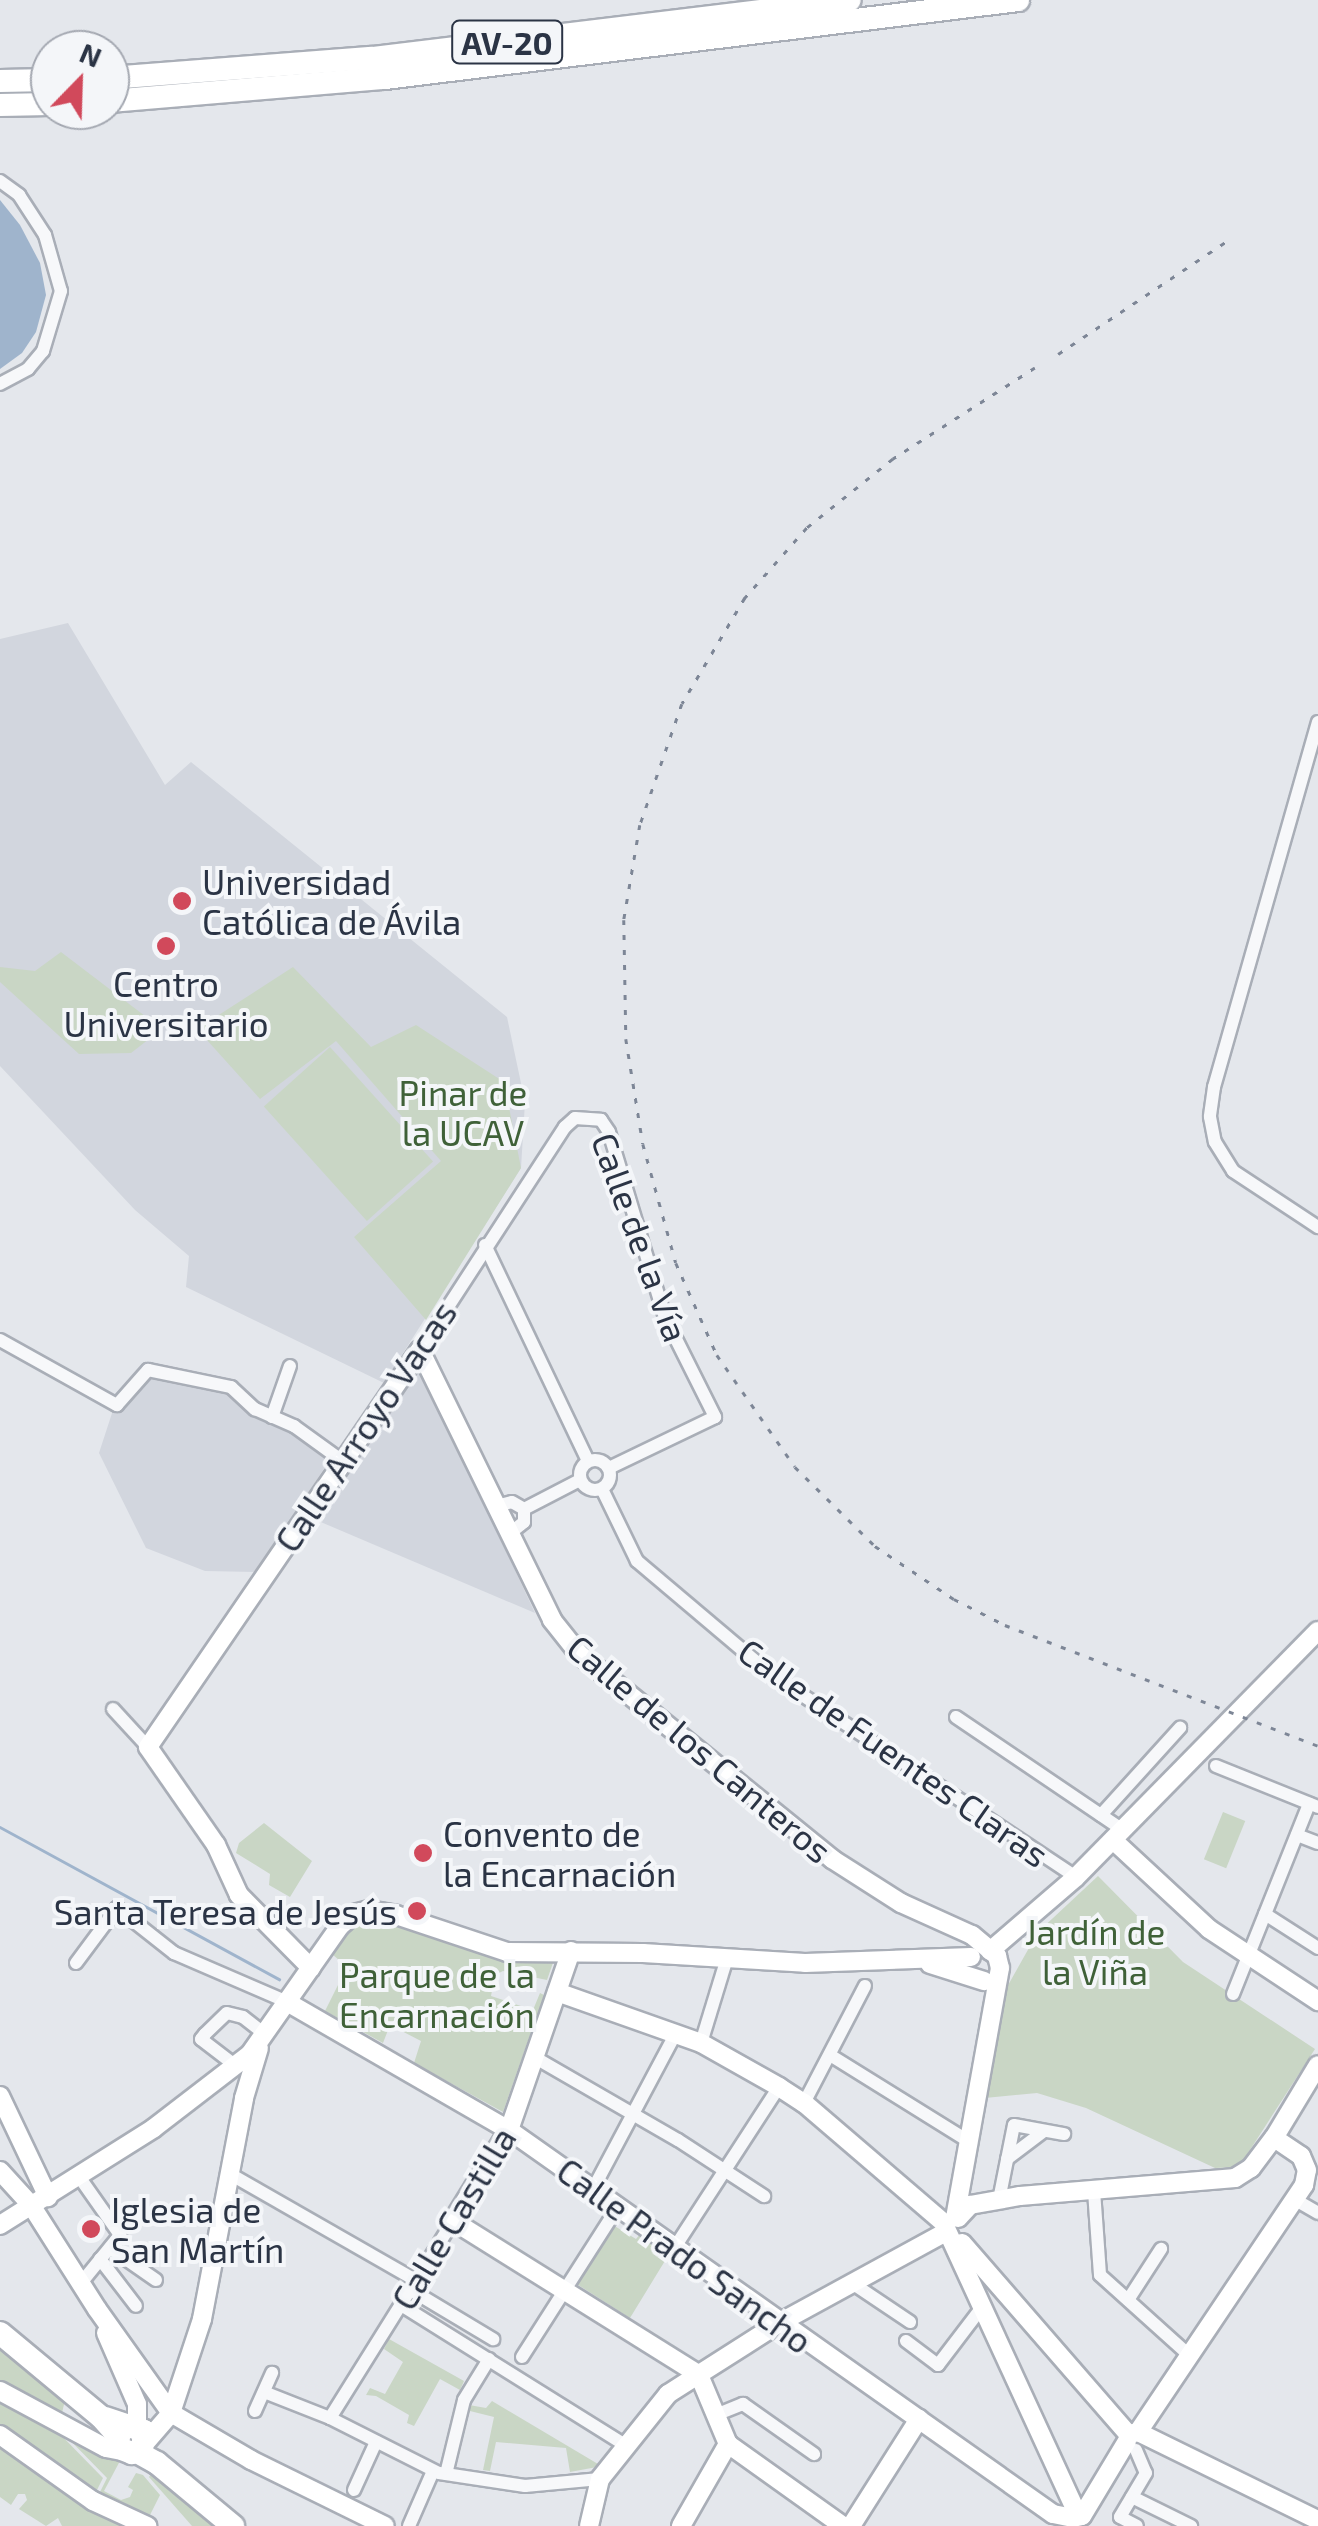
<!DOCTYPE html>
<html>
<head>
<meta charset="utf-8">
<style>
	body { margin:0 }
	#map { position:relative; width:1318px; height:2526px; overflow:hidden; background:#e4e7ec; font-family:"Exo 2",sans-serif }
	div>[style] { position:absolute }
	.built>* { inset:0; background:#d2d6de }
	.green>* { inset:0; background:#c9d6c5; transform-origin:0 0 }
	.water>* { inset:0; background:#9fb4cc }
	.stream>* { height:2.5px; margin:-1.25px; padding:0 1.25px; transform-origin:1.25px; border-radius:1.25px; background:#9fb4cc }
	.roads { filter:drop-shadow(2px 0 #a9aeb7) drop-shadow(-2px 0 #a9aeb7) drop-shadow(0 2px #a9aeb7) drop-shadow(0 -2px #a9aeb7) }
	.street>* { height:12px; margin:-6px; padding:0 6px; transform-origin:6px; border-radius:6px; background:#f7f8fa }
	.street>.ring { margin:-6px; padding:0; box-sizing:content-box; background:none; border:12px solid #f7f8fa; border-radius:50% }
	.secondary>* { height:18px; margin:-9px; padding:0 9px; transform-origin:9px; border-radius:9px; background:#fff }
	.highway>* { height:22px; margin:-11px; padding:0 11px; transform-origin:11px; border-radius:11px; background:#fff }
	.rail>* { height:2.5px; margin-top:-1.25px; transform-origin:0; background:repeating-linear-gradient(90deg,#7d8696 0 5px,transparent 0 15px) }
	.dots>* { width:28px; height:28px; translate:-50% -50%; box-sizing:border-box; border:5px solid #f4f6f9; border-radius:50% }
	span { translate:-50% -50%; white-space:nowrap; text-align:center; line-height:1.15; -webkit-text-stroke:8px #f4f6f9; paint-order:stroke }
	.shield-label span { padding:2px 8px; background:#f4f6f9; border:2px solid; border-radius:8px; -webkit-text-stroke-width:0 }
	.shield-label { font-size:32px; color:#2b3445; font-weight:700 }
	.poi-label { font-size:35px; color:#2b3445 }
	.left { translate:0 -50%; text-align:left }
	.right { translate:-100% -50%; text-align:right }
	.park-label { font-size:35px; color:#3f6138 }
	.street-label { font-size:35px; color:#2b3445 }
	.north { position:absolute; left:30px; top:30px; width:100px; height:100px; box-sizing:border-box; background:#f4f6f9; border:2px solid #a4a8b1; border-radius:50%; rotate:23deg; font-size:28px; font-weight:700; line-height:40px; text-align:center; color:#2b3445 }
	.north::after { content:''; display:block; margin:auto; width:35px; height:45px; background:#d1495b; clip-path:polygon(50% 0,100% 100%,50% 72%,0 100%) }
</style>
</head>
<body>
<div id="map">
	<div class="built">
		<i style="clip-path:polygon(68px 623px,165px 785px,191px 762px,507px 1017px,525px 1102px,521px 1168px,384px 1383px,186px 1287px,189px 1256px,135px 1210px,0 1066px,0 639px)"></i>
		<i style="clip-path:polygon(416px 1367px,421px 1369px,535px 1613px,316px 1520px)"></i>
		<i style="clip-path:polygon(150px 1377px,229px 1392px,249px 1414px,275px 1422px,330px 1459px,258px 1572px,205px 1571px,146px 1548px,99px 1453px,114px 1407px,120px 1411px)"></i>
	</div>
	<div class="green">
		<i style="clip-path:polygon(61px 952px,162px 1029px,131px 1053px,79px 1054px,0 982px,0 967px,35px 971px)"></i>
		<i style="clip-path:polygon(293px 967px,371px 1047px,416px 1025px,504px 1082px,521px 1168px,426px 1320px,354px 1237px,441px 1161px,336px 1041px,260px 1099px,197px 1029px)"></i>
		<i style="left:330px;top:1047px;width:154px;height:89px;rotate:48deg"></i>
		<i style="left:1223px;top:1812px;width:24px;height:51px;rotate:22deg"></i>
		<i style="clip-path:polygon(264px 1823px,312px 1861px,290px 1897px,269px 1885px,270px 1874px,236px 1853px,239px 1843px)"></i>
		<i style="clip-path:polygon(1098px 1876px,1183px 1962px,1315px 2049px,1239px 2167px,1215px 2168px,1086px 2108px,1037px 2093px,985px 2098px,1007px 1987px,1038px 1932px)"></i>
		<i style="clip-path:polygon(370px 1918px,506px 1961px,555px 1957px,547px 1980px,503px 1971px,495px 1975px,491px 1996px,533px 2010px,540px 1993px,544px 1995px,503px 2112px,414px 2063px,421px 2041px,390px 2025px,383px 2043px,325px 2011px,347px 1967px,332px 1954px,348px 1930px)"></i>
		<i style="clip-path:polygon(608px 2222px,636px 2239px,641px 2233px,671px 2251px,630px 2318px,572px 2281px)"></i>
		<i style="clip-path:polygon(389px 2339px,464px 2381px,460px 2390px,440px 2379px,414px 2426px,407px 2423px,409px 2415px,376px 2396px,366px 2395px,370px 2388px,385px 2394px,403px 2362px,384px 2349px)"></i>
		<i style="clip-path:polygon(0 2345px,65px 2400px,62px 2413px,0 2381px)"></i>
		<i style="clip-path:polygon(0 2400px,54px 2428px,103px 2478px,96px 2492px,0 2424px)"></i>
		<i style="clip-path:polygon(492px 2401px,598px 2464px,597px 2467px,570px 2472px,566px 2448px,496px 2442px,490px 2471px,483px 2470px,494px 2417px,466px 2410px,469px 2405px,486px 2408px)"></i>
		<i style="clip-path:polygon(63px 2433px,121px 2459px,104px 2491px,121px 2500px,130px 2497px,133px 2490px,128px 2487px,136px 2473px,143px 2475px,160px 2495px,149px 2517px,99px 2494px,107px 2478px)"></i>
		<i style="clip-path:polygon(0 2443px,131px 2526px,62px 2526px,58px 2518px,46px 2526px,19px 2509px,27px 2500px,25px 2494px,18px 2494px,11px 2505px,0 2497px)"></i>
		<i style="clip-path:polygon(154px 2471px,218px 2526px,192px 2526px,149px 2477px)"></i>
	</div>
	<div class="water">
		<i style="clip-path:polygon(0 200px,20px 225px,40px 263px,46px 295px,36px 332px,22px 353px,0 369px)"></i>
	</div>
	<div class="stream">
		<i style="left:0;top:1827px;width:318px;rotate:28.6deg"></i>
	</div>
	<div class="roads">
		<div class="street">
			<i style="left:0;top:181px;width:24px;rotate:36deg"></i>
			<i style="left:19px;top:195px;width:48px;rotate:57deg"></i>
			<i style="left:45px;top:235px;width:58px;rotate:74.1deg"></i>
			<i style="left:61px;top:291px;width:63px;rotate:106.7deg"></i>
			<i style="left:43px;top:351px;width:23px;rotate:130deg"></i>
			<i style="left:28px;top:369px;width:32px;rotate:152deg"></i>
			<i style="left:1318px;top:722px;width:380px;rotate:105.9deg"></i>
			<i style="left:1214px;top:1087px;width:30px;rotate:98deg"></i>
			<i style="left:1210px;top:1117px;width:25px;rotate:79deg"></i>
			<i style="left:1215px;top:1142px;width:34px;rotate:58deg"></i>
			<i style="left:1233px;top:1171px;width:102px;rotate:33.4deg"></i>
			<i style="left:485px;top:1245px;width:239px;rotate:64.5deg"></i>
			<i style="left:0;top:1340px;width:134px;rotate:29.1deg"></i>
			<i style="left:117px;top:1405px;width:47px;rotate:-48.5deg"></i>
			<i style="left:148px;top:1370px;width:85px;rotate:11.6deg"></i>
			<i style="left:231px;top:1387px;width:33px;rotate:43deg"></i>
			<i style="left:255px;top:1409px;width:43px;rotate:23.6deg"></i>
			<i style="left:294px;top:1426px;width:62px;rotate:35.8deg"></i>
			<i style="left:420px;top:1350px;width:266px;rotate:-57deg"></i>
			<i style="left:565px;top:1127px;width:13px;rotate:-42deg"></i>
			<i style="left:575px;top:1118px;width:26px;rotate:4deg"></i>
			<i style="left:601px;top:1120px;width:14px;rotate:56deg"></i>
			<i style="left:609px;top:1132px;width:193px;rotate:73.2deg"></i>
			<i style="left:665px;top:1317px;width:112px;rotate:63.4deg"></i>
			<i style="left:715px;top:1417px;width:118px;rotate:154.3deg"></i>
			<i style="left:272px;top:1417px;width:54px;rotate:-70.6deg"></i>
			<i class="ring" style="left:580px;top:1460px;width:18px;height:18px"></i>
			<i style="left:602px;top:1489px;width:80px;rotate:64.1deg"></i>
			<i style="left:637px;top:1561px;width:177px;rotate:40.2deg"></i>
			<i style="left:772px;top:1675px;width:365px;rotate:33.6deg"></i>
			<i style="left:496px;top:1506px;width:16px;rotate:-14deg"></i>
			<i style="left:512px;top:1502px;width:14px;rotate:30deg"></i>
			<i style="left:524px;top:1509px;width:13px;rotate:90deg"></i>
			<i style="left:524px;top:1522px;width:19px;rotate:141deg"></i>
			<i style="left:524px;top:1509px;width:63px;rotate:-27.4deg"></i>
			<i style="left:113px;top:1709px;width:52px;rotate:47.4deg"></i>
			<i style="left:956px;top:1717px;width:202px;rotate:34.1deg"></i>
			<i style="left:1216px;top:1766px;width:110px;rotate:21.9deg"></i>
			<i style="left:1101px;top:1815px;width:118px;rotate:-47.8deg"></i>
			<i style="left:1297px;top:1835px;width:22px;rotate:21deg"></i>
			<i style="left:1265px;top:1914px;width:63px;rotate:32.7deg"></i>
			<i style="left:76px;top:1963px;width:69px;rotate:-53.3deg"></i>
			<i style="left:117px;top:1908px;width:73px;rotate:38.3deg"></i>
			<i style="left:174px;top:1953px;width:123px;rotate:23.4deg"></i>
			<i style="left:1233px;top:1994px;width:205px;rotate:-68.2deg"></i>
			<i style="left:701px;top:2043px;width:89px;rotate:-73deg"></i>
			<i style="left:830px;top:2055px;width:165px;rotate:31.9deg"></i>
			<i style="left:534px;top:2057px;width:166px;rotate:30deg"></i>
			<i style="left:678px;top:2140px;width:103px;rotate:33.1deg"></i>
			<i style="left:236px;top:2066px;width:44px;rotate:-142.4deg"></i>
			<i style="left:201px;top:2039px;width:6px;rotate:-51deg"></i>
			<i style="left:205px;top:2034px;width:30px;rotate:-44deg"></i>
			<i style="left:227px;top:2013px;width:16px;rotate:14deg"></i>
			<i style="left:243px;top:2017px;width:28px;rotate:38deg"></i>
			<i style="left:804px;top:2103px;width:132px;rotate:-62.5deg"></i>
			<i style="left:1007px;top:2159px;width:46px;rotate:-37.1deg"></i>
			<i style="left:230px;top:2174px;width:215px;rotate:29.8deg"></i>
			<i style="left:80px;top:2178px;width:70px;rotate:54.9deg"></i>
			<i style="left:120px;top:2235px;width:62px;rotate:129.1deg"></i>
			<i style="left:593px;top:2189px;width:177px;rotate:-62deg"></i>
			<i style="left:1094px;top:2191px;width:84px;rotate:85.9deg"></i>
			<i style="left:1100px;top:2275px;width:120px;rotate:42deg"></i>
			<i style="left:1294px;top:2199px;width:28px;rotate:30deg"></i>
			<i style="left:999px;top:2200px;width:76px;rotate:-78.7deg"></i>
			<i style="left:1014px;top:2125px;width:51px;rotate:10.2deg"></i>
			<i style="left:675px;top:2247px;width:191px;rotate:-57deg"></i>
			<i style="left:110px;top:2248px;width:56px;rotate:34.8deg"></i>
			<i style="left:100px;top:2259px;width:59px;rotate:52.5deg"></i>
			<i style="left:852px;top:2283px;width:70px;rotate:33.9deg"></i>
			<i style="left:411px;top:2290px;width:96px;rotate:30.9deg"></i>
			<i style="left:1128px;top:2300px;width:61px;rotate:-57.1deg"></i>
			<i style="left:401px;top:2305px;width:264px;rotate:32deg"></i>
			<i style="left:906px;top:2341px;width:40px;rotate:37deg"></i>
			<i style="left:938px;top:2365px;width:74px;rotate:-52.7deg"></i>
			<i style="left:522px;top:2357px;width:178px;rotate:-57.4deg"></i>
			<i style="left:264px;top:2392px;width:71px;rotate:21.5deg"></i>
			<i style="left:330px;top:2418px;width:122px;rotate:26.8deg"></i>
			<i style="left:439px;top:2473px;width:87px;rotate:8.6deg"></i>
			<i style="left:525px;top:2486px;width:75px;rotate:-5.3deg"></i>
			<i style="left:255px;top:2411px;width:42px;rotate:-65.9deg"></i>
			<i style="left:718px;top:2414px;width:27px;rotate:-22deg"></i>
			<i style="left:743px;top:2404px;width:87px;rotate:35.2deg"></i>
			<i style="left:330px;top:2418px;width:232px;rotate:-58deg"></i>
			<i style="left:1136px;top:2450px;width:25px;rotate:67deg"></i>
			<i style="left:1146px;top:2473px;width:51px;rotate:120.6deg"></i>
			<i style="left:1120px;top:2517px;width:19px;rotate:28deg"></i>
			<i style="left:446px;top:2474px;width:76px;rotate:-76.3deg"></i>
			<i style="left:464px;top:2400px;width:48px;rotate:-58.6deg"></i>
			<i style="left:354px;top:2490px;width:53px;rotate:-65.4deg"></i>
			<i style="left:1132px;top:2497px;width:66px;rotate:26.2deg"></i>
			<i style="left:409px;top:2526px;width:60px;rotate:-66.4deg"></i>
		</div>
		<div class="secondary">
			<i style="left:1113px;top:1840px;width:131px;rotate:42.8deg"></i>
			<i style="left:1209px;top:1929px;width:131px;rotate:33.4deg"></i>
			<i style="left:571px;top:1951px;width:189px;rotate:109.1deg"></i>
			<i style="left:509px;top:2130px;width:107px;rotate:121.6deg"></i>
			<i style="left:453px;top:2221px;width:290px;rotate:32deg"></i>
			<i style="left:699px;top:2375px;width:75px;rotate:67.2deg"></i>
			<i style="left:728px;top:2444px;width:141px;rotate:35.5deg"></i>
			<i style="left:990px;top:1951px;width:113px;rotate:-40.7deg"></i>
			<i style="left:1076px;top:1877px;width:345px;rotate:-45.5deg"></i>
			<i style="left:930px;top:1964px;width:57px;rotate:17.5deg"></i>
			<i style="left:311px;top:1968px;width:103px;rotate:-134.6deg"></i>
			<i style="left:239px;top:1895px;width:55px;rotate:-114.7deg"></i>
			<i style="left:216px;top:1845px;width:119px;rotate:-124.8deg"></i>
			<i style="left:148px;top:1747px;width:481px;rotate:-55.6deg"></i>
			<i style="left:420px;top:1350px;width:301px;rotate:63.9deg"></i>
			<i style="left:552px;top:1620px;width:43px;rotate:51.5deg"></i>
			<i style="left:579px;top:1654px;width:326px;rotate:39deg"></i>
			<i style="left:832px;top:1859px;width:82px;rotate:32.5deg"></i>
			<i style="left:901px;top:1903px;width:78px;rotate:24.3deg"></i>
			<i style="left:972px;top:1935px;width:33px;rotate:40deg"></i>
			<i style="left:997px;top:1956px;width:12px;rotate:76deg"></i>
			<i style="left:1000px;top:1968px;width:253px;rotate:100.2deg"></i>
			<i style="left:557px;top:1992px;width:153px;rotate:19.5deg"></i>
			<i style="left:701px;top:2043px;width:90px;rotate:29.4deg"></i>
			<i style="left:779px;top:2087px;width:30px;rotate:33deg"></i>
			<i style="left:804px;top:2103px;width:184px;rotate:40.6deg"></i>
			<i style="left:287px;top:2002px;width:256px;rotate:30deg"></i>
			<i style="left:509px;top:2130px;width:666px;rotate:35.22deg"></i>
			<i style="left:1053px;top:2514px;width:20px;rotate:11deg"></i>
			<i style="left:0;top:2096px;width:112px;rotate:64.6deg"></i>
			<i style="left:0;top:2171px;width:46px;rotate:47.6deg"></i>
			<i style="left:31px;top:2205px;width:123px;rotate:57.6deg"></i>
			<i style="left:97px;top:2309px;width:128px;rotate:54.6deg"></i>
			<i style="left:171px;top:2413px;width:93px;rotate:30.4deg"></i>
			<i style="left:251px;top:2460px;width:149px;rotate:26.2deg"></i>
			<i style="left:958px;top:2218px;width:18px;rotate:-47deg"></i>
			<i style="left:970px;top:2205px;width:51px;rotate:-10.2deg"></i>
			<i style="left:1020px;top:2196px;width:216px;rotate:-4.8deg"></i>
			<i style="left:1235px;top:2178px;width:19px;rotate:-32deg"></i>
			<i style="left:1251px;top:2168px;width:38px;rotate:-53deg"></i>
			<i style="left:1274px;top:2138px;width:85px;rotate:-58.9deg"></i>
			<i style="left:944px;top:2224px;width:311px;rotate:65.3deg"></i>
			<i style="left:1074px;top:2507px;width:11px;rotate:95deg"></i>
			<i style="left:1073px;top:2518px;width:9px;rotate:-13deg"></i>
			<i style="left:1082px;top:2516px;width:87px;rotate:-59deg"></i>
			<i style="left:0;top:2225px;width:182px;rotate:-32.2deg"></i>
			<i style="left:154px;top:2128px;width:121px;rotate:-37.6deg"></i>
			<i style="left:250px;top:2054px;width:156px;rotate:-54.9deg"></i>
			<i style="left:340px;top:1926px;width:18px;rotate:-41deg"></i>
			<i style="left:354px;top:1914px;width:16px;rotate:-15deg"></i>
			<i style="left:369px;top:1910px;width:27px;rotate:10deg"></i>
			<i style="left:396px;top:1915px;width:117px;rotate:18.4deg"></i>
			<i style="left:507px;top:1952px;width:136px;rotate:0.4deg"></i>
			<i style="left:643px;top:1953px;width:162px;rotate:3.5deg"></i>
			<i style="left:805px;top:1963px;width:166px;rotate:-2.1deg"></i>
			<i style="left:962px;top:2243px;width:254px;rotate:49deg"></i>
			<i style="left:106px;top:2333px;width:77px;rotate:66.4deg"></i>
			<i style="left:137px;top:2404px;width:22px;rotate:90deg"></i>
			<i style="left:0;top:2391px;width:120px;rotate:28.3deg"></i>
			<i style="left:106px;top:2448px;width:21px;rotate:11deg"></i>
			<i style="left:1138px;top:2432px;width:298px;rotate:-56.1deg"></i>
			<i style="left:1304px;top:2185px;width:15px;rotate:-79deg"></i>
			<i style="left:1307px;top:2170px;width:15px;rotate:-113deg"></i>
			<i style="left:1301px;top:2156px;width:32px;rotate:-146deg"></i>
			<i style="left:1130px;top:2434px;width:8px;rotate:-14deg"></i>
			<i style="left:1138px;top:2432px;width:200px;rotate:26.1deg"></i>
			<i style="left:0;top:2435px;width:114px;rotate:35.4deg"></i>
			<i style="left:93px;top:2501px;width:60px;rotate:24.8deg"></i>
			<i style="left:146px;top:2442px;width:38px;rotate:-49deg"></i>
			<i style="left:171px;top:2413px;width:99px;rotate:-71.7deg"></i>
			<i style="left:202px;top:2319px;width:225px;rotate:-79.2deg"></i>
			<i style="left:244px;top:2098px;width:52px;rotate:-73.3deg"></i>
			<i style="left:589px;top:2526px;width:48px;rotate:-76.8deg"></i>
			<i style="left:600px;top:2479px;width:109px;rotate:-51.3deg"></i>
			<i style="left:668px;top:2394px;width:134px;rotate:-32.5deg"></i>
			<i style="left:781px;top:2322px;width:188px;rotate:-28.6deg"></i>
			<i style="left:681px;top:2526px;width:95px;rotate:-60.2deg"></i>
			<i style="left:851px;top:2526px;width:127px;rotate:-57.6deg"></i>
		</div>
		<div class="highway">
			<i style="left:110px;top:78px;width:263px;rotate:-4.4deg"></i>
			<i style="left:372px;top:58px;width:481px;rotate:-6.9deg"></i>
			<i style="left:0;top:81px;width:50px;rotate:-1.1deg"></i>
			<i style="left:110px;top:101px;width:276px;rotate:-4.8deg"></i>
			<i style="left:385px;top:78px;width:638px;rotate:-7.02deg"></i>
			<i style="left:0;top:105px;width:50px;rotate:-1.1deg"></i>
			<i style="left:0;top:2333px;width:131px;rotate:39.7deg"></i>
			<i style="left:101px;top:2417px;width:27px;rotate:48deg"></i>
			<i style="left:105px;top:2418px;width:41px;rotate:18.4deg"></i>
			<i style="left:144px;top:2431px;width:18px;rotate:96deg"></i>
			<i style="left:142px;top:2449px;width:11px;rotate:158deg"></i>
			<i style="left:132px;top:2453px;width:9px;rotate:-159deg"></i>
			<i style="left:137px;top:2452px;width:23px;rotate:29deg"></i>
			<i style="left:157px;top:2463px;width:99px;rotate:39.7deg"></i>
		</div>
	</div>
	<div class="rail">
		<i style="left:1058px;top:354px;width:201px;rotate:-33.8deg"></i>
		<i style="left:1035px;top:368px;width:169px;rotate:147.3deg"></i>
		<i style="left:893px;top:459px;width:110px;rotate:141.3deg"></i>
		<i style="left:807px;top:528px;width:94px;rotate:131.5deg"></i>
		<i style="left:745px;top:598px;width:123px;rotate:120.7deg"></i>
		<i style="left:682px;top:704px;width:128px;rotate:109.1deg"></i>
		<i style="left:640px;top:825px;width:96px;rotate:99.6deg"></i>
		<i style="left:624px;top:920px;width:119px;rotate:89deg"></i>
		<i style="left:626px;top:1039px;width:106px;rotate:80.8deg"></i>
		<i style="left:643px;top:1144px;width:123px;rotate:74.5deg"></i>
		<i style="left:676px;top:1263px;width:101px;rotate:66deg"></i>
		<i style="left:717px;top:1355px;width:136px;rotate:55.1deg"></i>
		<i style="left:795px;top:1467px;width:112px;rotate:44.6deg"></i>
		<i style="left:875px;top:1546px;width:95px;rotate:33.9deg"></i>
		<i style="left:954px;top:1599px;width:57px;rotate:27deg"></i>
		<i style="left:1005px;top:1625px;width:336px;rotate:21.1deg"></i>
	</div>
	<div class="dots">
		<i style="left:182px;top:901px;background:#d1495b"></i>
		<i style="left:166px;top:946px;background:#d1495b"></i>
		<i style="left:423px;top:1853px;background:#d1495b"></i>
		<i style="left:417px;top:1911px;background:#d1495b"></i>
		<i style="left:91px;top:2229px;background:#d1495b"></i>
	</div>
	<div class="shield-label">
		<span style="left:507px;top:42px">AV-20</span>
	</div>
	<div class="poi-label">
		<span class="left" style="left:202px;top:901px">Universidad<br>Católica de Ávila</span>
		<span style="left:166px;top:1003px">Centro<br>Universitario</span>
		<span class="left" style="left:443px;top:1853px">Convento de<br>la Encarnación</span>
		<span class="right" style="left:397px;top:1911px">Santa Teresa de Jesús</span>
		<span class="left" style="left:111px;top:2229px">Iglesia de<br>San Martín</span>
	</div>
	<div class="park-label">
		<span style="left:463px;top:1112px">Pinar de<br>la UCAV</span>
		<span style="left:1095px;top:1951px">Jardín de<br>la Viña</span>
		<span style="left:437px;top:1994px">Parque de la<br>Encarnación</span>
	</div>
	<div class="street-label">
		<span style="left:641px;top:1237px;rotate:70deg">Calle de la Vía</span>
		<span style="left:365px;top:1426px;rotate:-56deg">Calle Arroyo Vacas</span>
		<span style="left:700px;top:1748px;rotate:40deg">Calle de los Canteros</span>
		<span style="left:894px;top:1752px;rotate:35deg">Calle de Fuentes Claras</span>
		<span style="left:453px;top:2218px;rotate:-59deg">Calle Castilla</span>
		<span style="left:685px;top:2255px;rotate:36deg">Calle Prado Sancho</span>
	</div>
	<div class="north">N</div>
</div>
</body>
</html>
